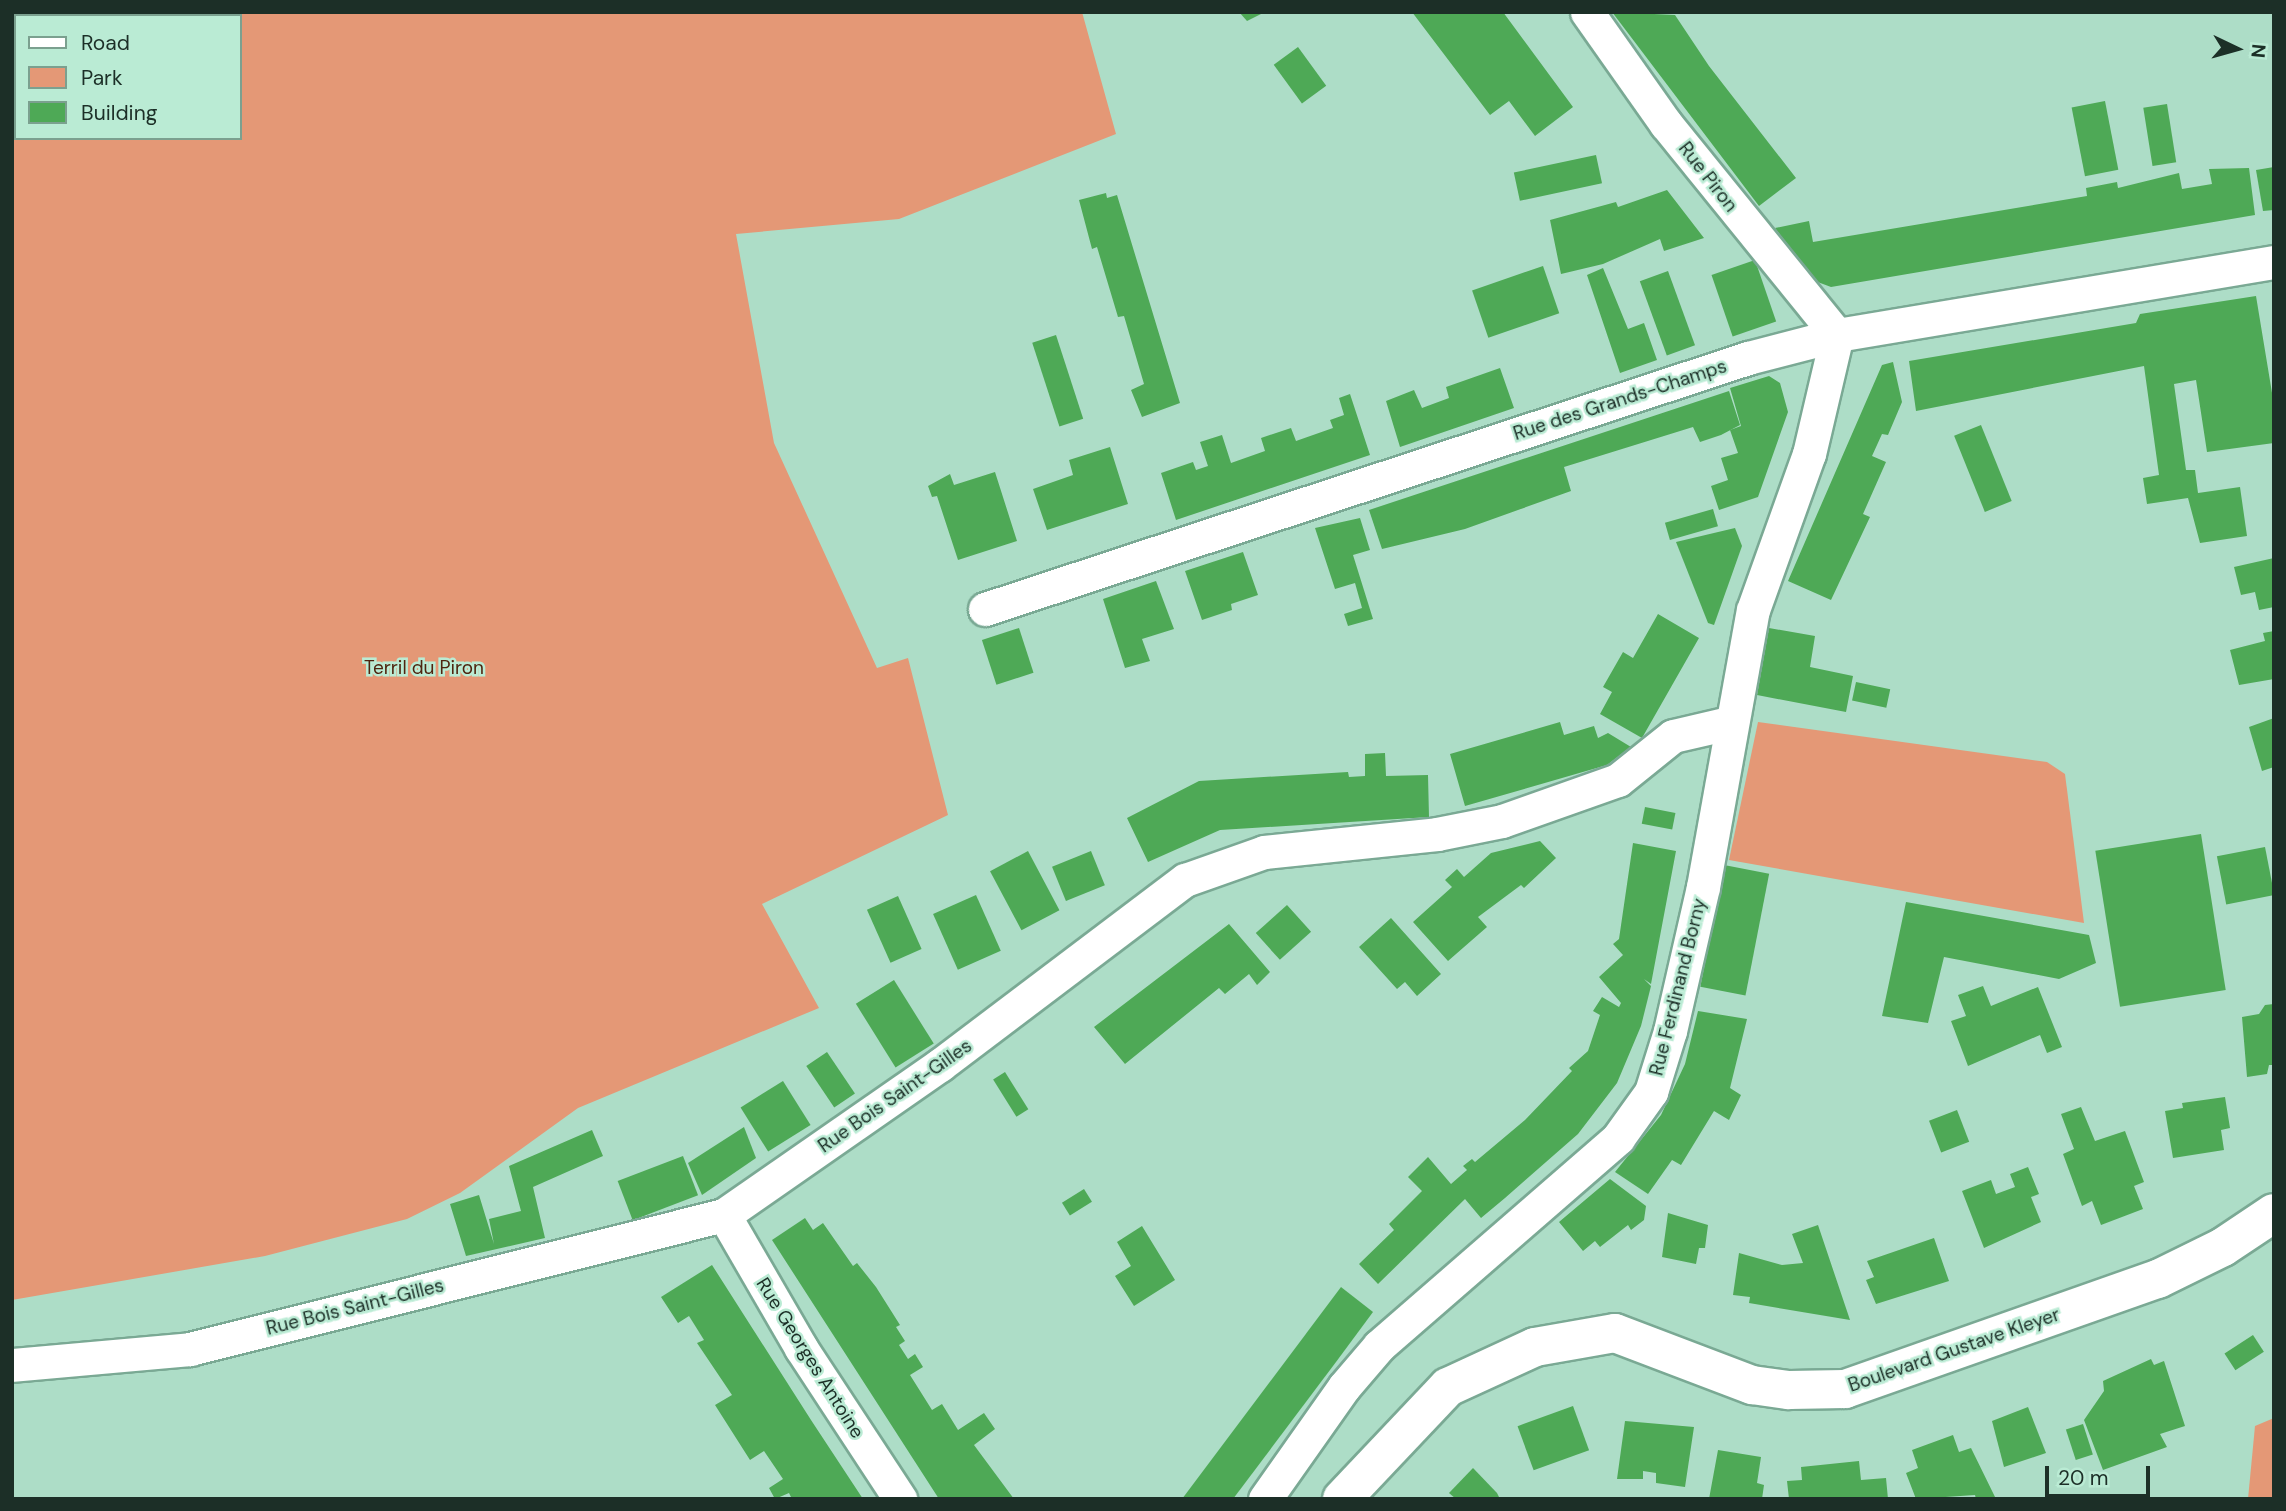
<!DOCTYPE html>
<html>
<head>
<meta charset="utf-8">
<style>
	body { margin:0 }
	#map { position:relative; width:2286px; height:1511px; overflow:hidden; background:#adddc7; font-family:"DM Sans",sans-serif }
	div>[style] { position:absolute }
	.green>* { inset:0; background:#e49876 }
	.building>* { inset:0; background:#4ea956; transform-origin:0 0 }
	.roads { filter:drop-shadow(2px 0 #7aa994) drop-shadow(-2px 0 #7aa994) drop-shadow(0 2px #7aa994) drop-shadow(0 -2px #7aa994) }
	.minor>* { height:33px; margin:-16.5px; padding:0 16.5px; transform-origin:16.5px; border-radius:16.5px; background:#fff }
	.tertiary>* { height:38px; margin:-19px; padding:0 19px; transform-origin:19px; border-radius:19px; background:#fff }
	span { translate:-50% -50%; white-space:nowrap; text-align:center; line-height:1.15; -webkit-text-stroke:5px #baebd4; paint-order:stroke }
	.street-label { font-size:19px; color:#1c2f27 }
	.park-label { font-size:19px; color:#4e240f }
	.frame { position:absolute; inset:0; border:14px solid #1c2f27; pointer-events:none }
	.legend { position:absolute; left:14px; top:14px; width:228px; height:126px; box-sizing:border-box; background:#baebd4; border:2px solid #7ba08f; margin:0; padding:9px 12px; list-style:none; font-size:21px; color:#1c2f27 }
	.legend li { display:flex; align-items:center; gap:14px; height:35px }
	.legend b { width:35px; border:2px solid #7ba08f }
	.north { position:absolute; left:2202px; top:14px; width:70px; height:70px; -webkit-text-stroke:5px #baebd4; paint-order:stroke; rotate:95deg; font-size:19px; font-weight:700; line-height:28px; text-align:center; color:#1c2f27 }
	.north::after { content:''; display:block; margin:auto; width:24px; height:32px; background:#1c2f27; clip-path:polygon(50% 0,100% 100%,50% 72%,0 100%) }
	.scale { position:absolute; left:2045px; top:1466px; width:105px; height:32px; box-sizing:border-box; border:4px solid #1c2f27; border-top:0; padding-left:9px; font-size:21px; line-height:24px; white-space:nowrap; color:#1c2f27; -webkit-text-stroke:5px #baebd4; paint-order:stroke }
</style>
</head>
<body>
<div id="map">
	<div class="green">
		<i style="clip-path:polygon(evenodd,12px 12px,1082px 12px,1116px 134px,899px 219px,736px 234px,774px 443px,877px 668px,908px 658px,948px 815px,762px 904px,819px 1008px,578px 1108px,460px 1193px,407px 1219px,265px 1256px,12px 1300px,12px 12px,16px 16px,240px 16px,240px 138px,16px 138px,16px 16px)"></i>
		<i style="clip-path:polygon(1758px 722px,2047px 762px,2065px 774px,2084px 923px,1729px 860px)"></i>
		<i style="clip-path:polygon(2274px 1418px,2274px 1499px,2248px 1499px,2255px 1426px)"></i>
	</div>
	<div class="building">
		<i style="clip-path:polygon(1239px 12px,1265px 12px,1247px 21px)"></i>
		<i style="clip-path:polygon(1412px 12px,1503px 12px,1573px 107px,1535px 136px,1509px 101px,1490px 115px)"></i>
		<i style="clip-path:polygon(1612px 12px,1675px 15px,1709px 66px,1796px 178px,1759px 206px)"></i>
		<i style="left:1298px;top:47px;width:48px;height:30px;rotate:54deg"></i>
		<i style="left:2105px;top:101px;width:70px;height:34px;rotate:79deg"></i>
		<i style="left:2167px;top:104px;width:59px;height:24px;rotate:81deg"></i>
		<i style="left:1596px;top:155px;width:29px;height:84px;rotate:78deg"></i>
		<i style="clip-path:polygon(2274px 167px,2274px 210px,2263px 211px,2256px 170px)"></i>
		<i style="clip-path:polygon(2249px 168px,2255px 215px,1831px 287px,1815px 281px,1775px 228px,1809px 221px,1813px 242px,2087px 196px,2086px 188px,2117px 182px,2118px 188px,2179px 173px,2182px 189px,2212px 184px,2209px 169px)"></i>
		<i style="clip-path:polygon(1667px 190px,1704px 238px,1664px 251px,1660px 239px,1603px 264px,1561px 274px,1550px 220px,1616px 202px,1618px 207px)"></i>
		<i style="clip-path:polygon(1106px 193px,1107px 198px,1117px 195px,1180px 403px,1142px 417px,1131px 390px,1144px 384px,1124px 316px,1118px 317px,1097px 247px,1092px 249px,1079px 200px)"></i>
		<i style="left:1755px;top:260px;width:65px;height:46px;rotate:71deg"></i>
		<i style="left:1543px;top:266px;width:50px;height:75px;rotate:71deg"></i>
		<i style="clip-path:polygon(1603px 268px,1628px 329px,1644px 323px,1657px 360px,1620px 373px,1587px 275px)"></i>
		<i style="left:1668px;top:271px;width:79px;height:30px;rotate:70deg"></i>
		<i style="clip-path:polygon(2256px 296px,2274px 405px,2274px 443px,2207px 452px,2196px 380px,2174px 384px,2186px 470px,2195px 470px,2198px 493px,2240px 487px,2247px 536px,2200px 543px,2188px 498px,2147px 504px,2143px 478px,2159px 475px,2144px 366px,1916px 411px,1909px 361px,2136px 323px,2140px 314px)"></i>
		<i style="left:1056px;top:335px;width:88px;height:25px;rotate:72deg"></i>
		<i style="clip-path:polygon(1893px 362px,1902px 402px,1888px 435px,1882px 434px,1872px 456px,1886px 462px,1863px 514px,1870px 517px,1831px 600px,1788px 581px,1882px 365px)"></i>
		<i style="clip-path:polygon(1500px 368px,1514px 408px,1400px 447px,1386px 401px,1414px 390px,1422px 408px,1449px 398px,1446px 387px)"></i>
		<i style="clip-path:polygon(1769px 376px,1780px 383px,1788px 412px,1758px 497px,1719px 510px,1711px 486px,1728px 480px,1721px 458px,1738px 453px,1730px 430px,1741px 426px,1730px 388px)"></i>
		<i style="clip-path:polygon(1729px 391px,1740px 425px,1721px 435px,1700px 442px,1693px 427px,1564px 467px,1571px 491px,1465px 529px,1382px 549px,1369px 510px)"></i>
		<i style="clip-path:polygon(1350px 394px,1370px 455px,1176px 520px,1161px 473px,1193px 462px,1196px 470px,1208px 466px,1200px 442px,1222px 435px,1231px 463px,1265px 451px,1261px 438px,1291px 428px,1296px 441px,1333px 428px,1330px 420px,1344px 415px,1339px 398px)"></i>
		<i style="left:1981px;top:425px;width:82px;height:29px;rotate:68deg"></i>
		<i style="clip-path:polygon(1110px 447px,1128px 504px,1047px 530px,1033px 489px,1073px 475px,1069px 460px)"></i>
		<i style="clip-path:polygon(995px 472px,1017px 541px,958px 560px,937px 496px,932px 497px,928px 486px,950px 474px,954px 485px)"></i>
		<i style="left:1713px;top:509px;width:18px;height:50px;rotate:74deg"></i>
		<i style="clip-path:polygon(1360px 518px,1370px 550px,1353px 555px,1373px 619px,1348px 626px,1344px 614px,1362px 608px,1355px 583px,1335px 589px,1315px 528px)"></i>
		<i style="clip-path:polygon(1735px 528px,1742px 546px,1714px 625px,1708px 623px,1676px 542px)"></i>
		<i style="clip-path:polygon(1243px 552px,1258px 595px,1231px 604px,1232px 610px,1202px 620px,1185px 571px)"></i>
		<i style="clip-path:polygon(2274px 558px,2274px 607px,2259px 610px,2255px 592px,2241px 595px,2234px 567px)"></i>
		<i style="clip-path:polygon(1156px 581px,1174px 629px,1142px 639px,1150px 661px,1125px 668px,1103px 599px)"></i>
		<i style="clip-path:polygon(1658px 614px,1699px 638px,1642px 738px,1600px 714px,1612px 692px,1603px 687px,1623px 652px,1633px 658px)"></i>
		<i style="left:1019px;top:628px;width:47px;height:39px;rotate:72deg"></i>
		<i style="clip-path:polygon(1769px 628px,1815px 636px,1810px 667px,1853px 676px,1846px 712px,1757px 695px)"></i>
		<i style="clip-path:polygon(2274px 631px,2274px 679px,2239px 685px,2230px 650px,2265px 641px,2263px 633px)"></i>
		<i style="left:1856px;top:682px;width:35px;height:19px;rotate:12deg"></i>
		<i style="clip-path:polygon(2274px 718px,2274px 767px,2262px 771px,2249px 727px)"></i>
		<i style="clip-path:polygon(1560px 722px,1564px 735px,1594px 726px,1598px 738px,1608px 733px,1631px 747px,1607px 765px,1465px 806px,1450px 754px)"></i>
		<i style="clip-path:polygon(1385px 753px,1386px 776px,1428px 775px,1429px 817px,1220px 830px,1148px 862px,1127px 818px,1199px 781px,1348px 772px,1349px 777px,1365px 776px,1365px 754px)"></i>
		<i style="left:1645px;top:807px;width:31px;height:17px;rotate:11deg"></i>
		<i style="left:2201px;top:834px;width:158px;height:107px;rotate:81deg"></i>
		<i style="clip-path:polygon(1540px 841px,1556px 858px,1524px 888px,1521px 885px,1478px 917px,1487px 927px,1448px 961px,1413px 922px,1452px 887px,1445px 880px,1457px 869px,1464px 877px,1491px 853px)"></i>
		<i style="clip-path:polygon(1633px 843px,1676px 851px,1651px 984px,1644px 979px,1651px 986px,1641px 1026px,1617px 1083px,1578px 1134px,1505px 1198px,1481px 1218px,1465px 1199px,1378px 1284px,1359px 1264px,1394px 1230px,1389px 1224px,1422px 1191px,1408px 1177px,1428px 1157px,1451px 1184px,1467px 1170px,1463px 1166px,1472px 1159px,1475px 1162px,1525px 1120px,1572px 1071px,1569px 1068px,1588px 1051px,1600px 1015px,1593px 1011px,1602px 997px,1619px 1007px,1621px 1003px,1599px 977px,1623px 955px,1613px 944px,1619px 939px)"></i>
		<i style="left:2265px;top:847px;width:49px;height:49px;rotate:79deg"></i>
		<i style="left:1028px;top:851px;width:67px;height:43px;rotate:62deg"></i>
		<i style="left:1091px;top:851px;width:37px;height:42px;rotate:68deg"></i>
		<i style="left:1724px;top:865px;width:46px;height:124px;rotate:11deg"></i>
		<i style="left:976px;top:895px;width:61px;height:47px;rotate:66deg"></i>
		<i style="left:898px;top:896px;width:58px;height:34px;rotate:66deg"></i>
		<i style="clip-path:polygon(1906px 902px,2089px 935px,2096px 963px,2059px 979px,1944px 957px,1928px 1023px,1882px 1016px)"></i>
		<i style="left:1287px;top:905px;width:36px;height:42px;rotate:48deg"></i>
		<i style="clip-path:polygon(1391px 918px,1441px 974px,1417px 996px,1405px 982px,1397px 989px,1359px 947px)"></i>
		<i style="clip-path:polygon(1229px 924px,1270px 972px,1257px 985px,1249px 974px,1225px 994px,1219px 988px,1125px 1064px,1094px 1027px)"></i>
		<i style="left:894px;top:980px;width:75px;height:45px;rotate:58deg"></i>
		<i style="clip-path:polygon(1983px 986px,1991px 1006px,2038px 987px,2062px 1047px,2047px 1053px,2040px 1035px,1968px 1066px,1951px 1021px,1966px 1016px,1958px 995px)"></i>
		<i style="clip-path:polygon(2274px 1004px,2274px 1065px,2269px 1065px,2267px 1074px,2247px 1077px,2242px 1017px,2259px 1014px,2265px 1005px)"></i>
		<i style="clip-path:polygon(1698px 1011px,1747px 1019px,1730px 1088px,1741px 1095px,1729px 1120px,1714px 1111px,1681px 1165px,1672px 1160px,1648px 1194px,1615px 1172px,1661px 1115px,1685px 1064px)"></i>
		<i style="left:827px;top:1052px;width:50px;height:25px;rotate:56deg"></i>
		<i style="left:1005px;top:1072px;width:44px;height:14px;rotate:58deg"></i>
		<i style="left:783px;top:1081px;width:52px;height:50px;rotate:58deg"></i>
		<i style="clip-path:polygon(2225px 1097px,2230px 1128px,2221px 1130px,2224px 1150px,2173px 1158px,2165px 1111px,2183px 1108px,2182px 1103px)"></i>
		<i style="clip-path:polygon(2081px 1107px,2095px 1141px,2125px 1131px,2144px 1182px,2134px 1186px,2143px 1209px,2101px 1225px,2092px 1201px,2082px 1206px,2063px 1154px,2074px 1149px,2061px 1114px)"></i>
		<i style="left:1957px;top:1110px;width:34px;height:30px;rotate:69deg"></i>
		<i style="clip-path:polygon(744px 1127px,756px 1158px,702px 1195px,688px 1163px)"></i>
		<i style="clip-path:polygon(592px 1130px,603px 1156px,533px 1187px,545px 1238px,466px 1256px,450px 1204px,479px 1195px,494px 1244px,489px 1219px,521px 1211px,509px 1166px)"></i>
		<i style="left:683px;top:1156px;width:42px;height:70px;rotate:69deg"></i>
		<i style="clip-path:polygon(2028px 1167px,2039px 1194px,2031px 1197px,2041px 1222px,1984px 1248px,1962px 1191px,1991px 1180px,1996px 1194px,2015px 1187px,2010px 1174px)"></i>
		<i style="clip-path:polygon(1610px 1179px,1646px 1206px,1644px 1220px,1631px 1230px,1628px 1225px,1600px 1247px,1595px 1241px,1583px 1251px,1559px 1222px)"></i>
		<i style="left:1084px;top:1189px;width:15px;height:26px;rotate:58deg"></i>
		<i style="clip-path:polygon(1668px 1213px,1708px 1225px,1705px 1248px,1699px 1248px,1696px 1264px,1662px 1257px)"></i>
		<i style="clip-path:polygon(805px 1218px,813px 1230px,823px 1223px,853px 1266px,857px 1263px,876px 1287px,900px 1325px,896px 1327px,905px 1341px,899px 1345px,908px 1359px,915px 1354px,923px 1367px,910px 1375px,932px 1410px,942px 1404px,958px 1430px,984px 1413px,995px 1429px,974px 1445px,1014px 1499px,939px 1499px,772px 1240px)"></i>
		<i style="clip-path:polygon(1818px 1225px,1850px 1320px,1749px 1303px,1750px 1297px,1733px 1295px,1739px 1253px,1782px 1265px,1803px 1263px,1792px 1234px)"></i>
		<i style="clip-path:polygon(1142px 1226px,1175px 1280px,1134px 1306px,1115px 1276px,1131px 1266px,1117px 1242px)"></i>
		<i style="clip-path:polygon(1934px 1238px,1949px 1281px,1876px 1304px,1866px 1280px,1874px 1277px,1867px 1261px)"></i>
		<i style="clip-path:polygon(712px 1265px,811px 1420px,863px 1499px,792px 1499px,789px 1493px,775px 1499px,769px 1488px,783px 1479px,764px 1451px,750px 1460px,715px 1405px,732px 1395px,697px 1343px,704px 1340px,689px 1316px,678px 1323px,661px 1297px)"></i>
		<i style="clip-path:polygon(1341px 1287px,1373px 1312px,1336px 1362px,1233px 1499px,1182px 1499px)"></i>
		<i style="left:2253px;top:1335px;width:20px;height:34px;rotate:57deg"></i>
		<i style="clip-path:polygon(2151px 1359px,2154px 1365px,2164px 1361px,2185px 1426px,2160px 1434px,2167px 1447px,2103px 1470px,2084px 1420px,2104px 1391px,2103px 1381px)"></i>
		<i style="left:1573px;top:1406px;width:47px;height:59px;rotate:70deg"></i>
		<i style="clip-path:polygon(2028px 1407px,2046px 1453px,2004px 1467px,1992px 1421px)"></i>
		<i style="clip-path:polygon(1625px 1421px,1694px 1427px,1685px 1487px,1656px 1483px,1656px 1473px,1643px 1471px,1643px 1479px,1617px 1479px)"></i>
		<i style="left:2083px;top:1424px;width:32px;height:18px;rotate:72deg"></i>
		<i style="clip-path:polygon(1953px 1435px,1959px 1452px,1971px 1448px,1996px 1499px,1976px 1499px,1975px 1495px,1916px 1499px,1906px 1473px,1918px 1468px,1912px 1450px)"></i>
		<i style="clip-path:polygon(1718px 1450px,1761px 1457px,1757px 1483px,1764px 1485px,1762px 1499px,1709px 1499px)"></i>
		<i style="clip-path:polygon(1859px 1461px,1861px 1480px,1886px 1478px,1888px 1499px,1789px 1499px,1787px 1481px,1802px 1480px,1801px 1467px)"></i>
		<i style="clip-path:polygon(1473px 1468px,1497px 1493px,1500px 1499px,1456px 1499px,1449px 1493px)"></i>
	</div>
	<div class="roads">
		<div class="minor">
			<i style="left:1587px;top:12px;width:137px;rotate:54.8deg"></i>
			<i style="left:1666px;top:124px;width:272px;rotate:51deg"></i>
			<i style="left:985px;top:609px;width:803px;rotate:-18.21deg"></i>
			<i style="left:1748px;top:358px;width:92px;rotate:-14.5deg"></i>
			<i style="left:1837px;top:335px;width:443px;rotate:-9.5deg"></i>
			<i style="left:724px;top:1215px;width:154px;rotate:59.9deg"></i>
			<i style="left:801px;top:1348px;width:181px;rotate:56.7deg"></i>
			<i style="left:12px;top:1365px;width:179px;rotate:-5.1deg"></i>
			<i style="left:190px;top:1349px;width:551px;rotate:-14.09deg"></i>
			<i style="left:724px;top:1215px;width:263px;rotate:-34.8deg"></i>
			<i style="left:940px;top:1065px;width:307px;rotate:-37.1deg"></i>
			<i style="left:1185px;top:880px;width:84px;rotate:-19.5deg"></i>
			<i style="left:1264px;top:852px;width:174px;rotate:-5.9deg"></i>
			<i style="left:1437px;top:834px;width:66px;rotate:-11.3deg"></i>
			<i style="left:1502px;top:821px;width:123px;rotate:-19.5deg"></i>
			<i style="left:1618px;top:780px;width:70px;rotate:-38.7deg"></i>
			<i style="left:1673px;top:736px;width:57px;rotate:-13.1deg"></i>
			<i style="left:1265px;top:1499px;width:137px;rotate:-54.8deg"></i>
			<i style="left:1344px;top:1387px;width:54px;rotate:-49.5deg"></i>
			<i style="left:1379px;top:1346px;width:317px;rotate:-41deg"></i>
			<i style="left:1618px;top:1138px;width:57px;rotate:-54.3deg"></i>
			<i style="left:1651px;top:1092px;width:64px;rotate:-72.7deg"></i>
			<i style="left:1670px;top:1031px;width:148px;rotate:-77.1deg"></i>
			<i style="left:1703px;top:887px;width:281px;rotate:-79.8deg"></i>
			<i style="left:1753px;top:610px;width:166px;rotate:-70.3deg"></i>
			<i style="left:1809px;top:454px;width:122px;rotate:-76.8deg"></i>
		</div>
		<div class="tertiary">
			<i style="left:1342px;top:1499px;width:154px;rotate:-46.6deg"></i>
			<i style="left:1448px;top:1387px;width:96px;rotate:-24.7deg"></i>
			<i style="left:1535px;top:1347px;width:81px;rotate:-9.9deg"></i>
			<i style="left:1615px;top:1333px;width:147px;rotate:20.8deg"></i>
			<i style="left:1752px;top:1385px;width:37px;rotate:8deg"></i>
			<i style="left:1789px;top:1390px;width:56px;rotate:-1deg"></i>
			<i style="left:1845px;top:1389px;width:332px;rotate:-19.4deg"></i>
			<i style="left:2158px;top:1279px;width:72px;rotate:-26.2deg"></i>
			<i style="left:2223px;top:1247px;width:61px;rotate:-33.7deg"></i>
		</div>
	</div>
	<div class="street-label">
		<span style="left:1708px;top:177px;rotate:52deg">Rue Piron</span>
		<span style="left:1620px;top:400px;rotate:-18deg">Rue des Grands-Champs</span>
		<span style="left:1678px;top:987px;rotate:-76deg">Rue Ferdinand Borny</span>
		<span style="left:895px;top:1096px;rotate:-35deg">Rue Bois Saint-Gilles</span>
		<span style="left:355px;top:1307px;rotate:-14deg">Rue Bois Saint-Gilles</span>
		<span style="left:1954px;top:1350px;rotate:-19deg">Boulevard Gustave Kleyer</span>
		<span style="left:810px;top:1358px;rotate:58deg">Rue Georges Antoine</span>
	</div>
	<div class="park-label">
		<span style="left:424px;top:668px">Terril du Piron</span>
	</div>
	<div class="frame"></div>
	<ul class="legend">
	<li><b style="height:9px;background:#fff"></b>Road</li>
	<li><b style="height:19px;background:#e49876"></b>Park</li>
	<li><b style="height:19px;background:#4ea956"></b>Building</li>
	</ul>
	<div class="north">N</div>
	<div class="scale">20 m</div>
</div>
</body>
</html>
